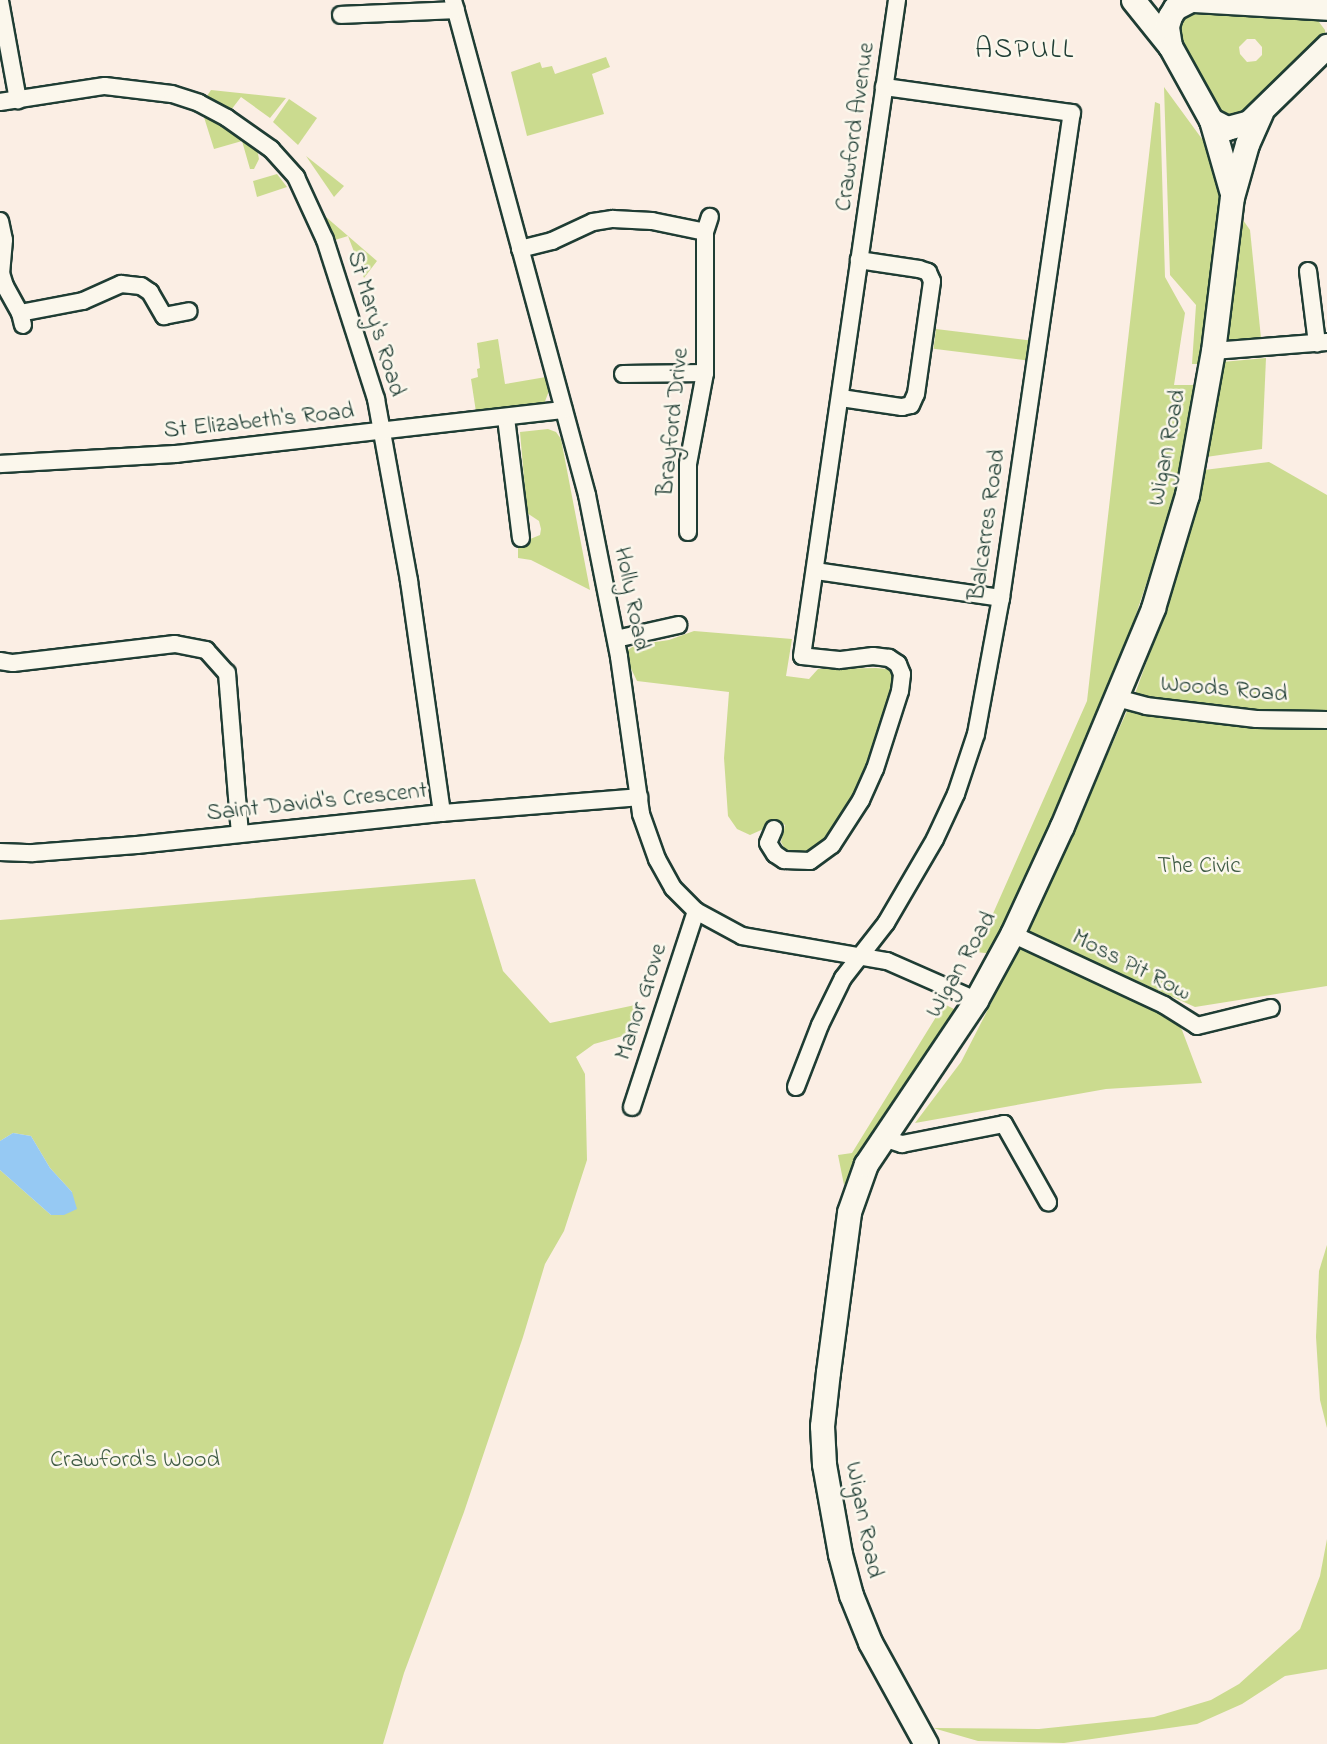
<!DOCTYPE html>
<html>
<head>
<meta charset="utf-8">
<style>
	body { margin:0 }
	#map { position:relative; width:1327px; height:1744px; overflow:hidden; background:#fbeee4; font-family:"Indie Flower",sans-serif }
	div>[style] { position:absolute }
	.green>* { inset:0; background:#cbdb8f; transform-origin:0 0 }
	.water>* { inset:0; background:#96c9f3 }
	.roads { filter:drop-shadow(2px 0 #1f3d34) drop-shadow(-2px 0 #1f3d34) drop-shadow(0 2px #1f3d34) drop-shadow(0 -2px #1f3d34) }
	.street>* { height:16px; margin:-8px; padding:0 8px; transform-origin:8px; border-radius:8px; background:#fbf7ec }
	.secondary>* { height:23px; margin:-11.5px; padding:0 11.5px; transform-origin:11.5px; border-radius:11.5px; background:#fbf7ec }
	span { translate:-50% -50%; white-space:nowrap; text-align:center; line-height:1.15; -webkit-text-stroke:5px #fbf7ec; paint-order:stroke }
	.street-label { font-size:24px; color:#1f3d34 }
	.park-label { font-size:24px; color:#415d46 }
	.quarter-label { font-size:28px; color:#1f3d34; letter-spacing:2px }
</style>
</head>
<body>
<div id="map">
	<div class="green">
		<i style="clip-path:polygon(evenodd,1175px 8px,1313px 14px,1325px 30px,1326px 39px,1227px 128px,1167px 26px,1175px 8px,1247px 39px,1255px 39px,1262px 47px,1262px 55px,1256px 61px,1247px 62px,1240px 54px,1239px 47px,1247px 39px)"></i>
		<i style="clip-path:polygon(606px 57px,610px 67px,592px 74px,604px 114px,527px 136px,511px 72px,540px 62px,542px 68px,552px 66px,555px 74px)"></i>
		<i style="clip-path:polygon(1164px 87px,1213px 154px,1221px 193px,1220px 220px,1198px 364px,1192px 364px,1196px 305px,1170px 275px)"></i>
		<i style="clip-path:polygon(211px 90px,286px 98px,270px 118px,241px 97px,231px 110px,207px 96px)"></i>
		<i style="clip-path:polygon(289px 99px,317px 118px,298px 145px,273px 122px)"></i>
		<i style="clip-path:polygon(1155px 102px,1160px 104px,1165px 277px,1185px 313px,1174px 385px,1197px 385px,1172px 507px,1123px 653px,994px 954px,976px 952px,1087px 701px)"></i>
		<i style="clip-path:polygon(203px 114px,257px 149px,259px 159px,254px 169px,250px 169px,242px 141px,214px 149px)"></i>
		<i style="clip-path:polygon(306px 156px,344px 186px,334px 197px)"></i>
		<i style="clip-path:polygon(277px 174px,287px 187px,257px 197px,253px 181px)"></i>
		<i style="clip-path:polygon(326px 217px,377px 261px,364px 278px,348px 236px,335px 240px)"></i>
		<i style="clip-path:polygon(1243px 220px,1250px 230px,1261px 338px,1225px 345px)"></i>
		<i style="left:936px;top:329px;width:93px;height:20px;rotate:7deg"></i>
		<i style="clip-path:polygon(498px 339px,505px 384px,546px 377px,549px 391px,544px 404px,536px 408px,476px 412px,471px 379px,478px 377px,477px 369px,480px 368px,477px 343px)"></i>
		<i style="clip-path:polygon(1266px 358px,1262px 449px,1206px 457px,1222px 362px)"></i>
		<i style="clip-path:polygon(548px 429px,556px 432px,561px 439px,590px 590px,531px 560px,518px 558px,518px 544px,540px 535px,541px 529px,539px 521px,527px 513px,520px 432px)"></i>
		<i style="clip-path:polygon(1269px 462px,1327px 495px,1327px 986px,1195px 1007px,1028px 932px,1136px 691px,1176px 581px,1204px 470px)"></i>
		<i style="clip-path:polygon(694px 631px,792px 639px,786px 676px,809px 679px,818px 669px,876px 668px,887px 669px,896px 676px,858px 787px,822px 846px,804px 854px,785px 849px,781px 842px,785px 825px,776px 819px,768px 827px,750px 835px,737px 829px,728px 816px,724px 758px,729px 692px,637px 681px,626px 658px,628px 650px,635px 645px,669px 640px)"></i>
		<i style="clip-path:polygon(475px 879px,503px 971px,550px 1023px,640px 1004px,630px 1034px,594px 1044px,576px 1057px,585px 1074px,587px 1160px,564px 1231px,545px 1264px,523px 1337px,464px 1512px,404px 1673px,383px 1744px,0 1744px,0 1170px,51px 1215px,72px 1192px,50px 1168px,31px 1136px,13px 1133px,0 1141px,0 920px)"></i>
		<i style="clip-path:polygon(1021px 945px,1172px 1018px,1182px 1030px,1202px 1083px,1106px 1089px,915px 1123px,961px 1062px)"></i>
		<i style="clip-path:polygon(944px 1004px,958px 1011px,844px 1185px,838px 1155px,852px 1153px)"></i>
		<i style="clip-path:polygon(1327px 1245px,1327px 1428px,1320px 1400px,1316px 1337px,1319px 1271px)"></i>
		<i style="clip-path:polygon(1327px 1539px,1327px 1669px,1285px 1676px,1242px 1704px,1197px 1724px,1064px 1743px,978px 1741px,933px 1728px,1039px 1729px,1154px 1717px,1211px 1700px,1239px 1684px,1300px 1629px,1320px 1576px)"></i>
	</div>
	<div class="water">
		<i style="clip-path:polygon(13px 1133px,31px 1136px,50px 1168px,72px 1192px,77px 1209px,64px 1215px,51px 1215px,0 1170px,0 1141px)"></i>
	</div>
	<div class="roads">
		<div class="street">
			<i style="left:453px;top:0;width:513px;rotate:74.85deg"></i>
			<i style="left:587px;top:495px;width:165px;rotate:78.8deg"></i>
			<i style="left:619px;top:657px;width:159px;rotate:82deg"></i>
			<i style="left:641px;top:814px;width:48px;rotate:70.4deg"></i>
			<i style="left:657px;top:859px;width:33px;rotate:61deg"></i>
			<i style="left:673px;top:888px;width:33px;rotate:45deg"></i>
			<i style="left:696px;top:911px;width:52px;rotate:28.5deg"></i>
			<i style="left:742px;top:936px;width:147px;rotate:9.8deg"></i>
			<i style="left:887px;top:961px;width:97px;rotate:23.7deg"></i>
			<i style="left:0;top:1px;width:101px;rotate:79.7deg"></i>
			<i style="left:341px;top:15px;width:115px;rotate:-2.5deg"></i>
			<i style="left:0;top:102px;width:106px;rotate:-8.7deg"></i>
			<i style="left:105px;top:86px;width:67px;rotate:6.8deg"></i>
			<i style="left:172px;top:94px;width:28px;rotate:18deg"></i>
			<i style="left:199px;top:103px;width:32px;rotate:28deg"></i>
			<i style="left:227px;top:118px;width:54px;rotate:35.2deg"></i>
			<i style="left:271px;top:149px;width:38px;rotate:48deg"></i>
			<i style="left:296px;top:177px;width:69px;rotate:65.3deg"></i>
			<i style="left:325px;top:240px;width:167px;rotate:72.2deg"></i>
			<i style="left:376px;top:399px;width:185px;rotate:79.7deg"></i>
			<i style="left:409px;top:581px;width:234px;rotate:81.9deg"></i>
			<i style="left:0;top:221px;width:19px;rotate:78deg"></i>
			<i style="left:4px;top:240px;width:33px;rotate:95deg"></i>
			<i style="left:1px;top:273px;width:14px;rotate:73deg"></i>
			<i style="left:5px;top:286px;width:31px;rotate:61deg"></i>
			<i style="left:520px;top:249px;width:33px;rotate:-14deg"></i>
			<i style="left:552px;top:241px;width:45px;rotate:-24.9deg"></i>
			<i style="left:593px;top:222px;width:20px;rotate:-9deg"></i>
			<i style="left:613px;top:219px;width:39px;rotate:3deg"></i>
			<i style="left:652px;top:221px;width:54px;rotate:11.7deg"></i>
			<i style="left:1308px;top:271px;width:73px;rotate:82.9deg"></i>
			<i style="left:23px;top:325px;width:12px;rotate:-104deg"></i>
			<i style="left:20px;top:313px;width:64px;rotate:-10.8deg"></i>
			<i style="left:83px;top:301px;width:42px;rotate:-24.1deg"></i>
			<i style="left:121px;top:284px;width:20px;rotate:6deg"></i>
			<i style="left:141px;top:286px;width:11px;rotate:34deg"></i>
			<i style="left:150px;top:292px;width:28px;rotate:60deg"></i>
			<i style="left:164px;top:316px;width:25px;rotate:-11deg"></i>
			<i style="left:1213px;top:351px;width:114px;rotate:-4.5deg"></i>
			<i style="left:623px;top:374px;width:82px;rotate:-0.7deg"></i>
			<i style="left:841px;top:398px;width:62px;rotate:8.4deg"></i>
			<i style="left:902px;top:407px;width:9px;rotate:-13deg"></i>
			<i style="left:911px;top:405px;width:12px;rotate:-66deg"></i>
			<i style="left:916px;top:394px;width:114px;rotate:-81.9deg"></i>
			<i style="left:932px;top:281px;width:10px;rotate:-114deg"></i>
			<i style="left:928px;top:272px;width:9px;rotate:-162deg"></i>
			<i style="left:919px;top:269px;width:61px;rotate:-171.5deg"></i>
			<i style="left:506px;top:418px;width:121px;rotate:82.9deg"></i>
			<i style="left:0;top:464px;width:176px;rotate:-3.3deg"></i>
			<i style="left:176px;top:454px;width:390px;rotate:-6.5deg"></i>
			<i style="left:688px;top:532px;width:68px;rotate:-90deg"></i>
			<i style="left:688px;top:464px;width:93px;rotate:-79.4deg"></i>
			<i style="left:705px;top:373px;width:141px;rotate:-90deg"></i>
			<i style="left:705px;top:232px;width:16px;rotate:-72deg"></i>
			<i style="left:816px;top:571px;width:187px;rotate:8.3deg"></i>
			<i style="left:616px;top:639px;width:64px;rotate:-12.7deg"></i>
			<i style="left:0;top:661px;width:13px;rotate:9deg"></i>
			<i style="left:13px;top:663px;width:163px;rotate:-6.7deg"></i>
			<i style="left:175px;top:644px;width:32px;rotate:11deg"></i>
			<i style="left:206px;top:650px;width:31px;rotate:48deg"></i>
			<i style="left:227px;top:673px;width:161px;rotate:85.4deg"></i>
			<i style="left:1117px;top:698px;width:30px;rotate:15deg"></i>
			<i style="left:1146px;top:706px;width:111px;rotate:6.7deg"></i>
			<i style="left:1256px;top:719px;width:71px;rotate:0.8deg"></i>
			<i style="left:774px;top:829px;width:15px;rotate:113deg"></i>
			<i style="left:768px;top:843px;width:13px;rotate:58deg"></i>
			<i style="left:775px;top:854px;width:11px;rotate:34deg"></i>
			<i style="left:784px;top:860px;width:26px;rotate:2deg"></i>
			<i style="left:810px;top:861px;width:27px;rotate:-36deg"></i>
			<i style="left:832px;top:845px;width:54px;rotate:-57.2deg"></i>
			<i style="left:861px;top:800px;width:34px;rotate:-66deg"></i>
			<i style="left:875px;top:769px;width:82px;rotate:-72.2deg"></i>
			<i style="left:900px;top:691px;width:17px;rotate:-83deg"></i>
			<i style="left:902px;top:674px;width:11px;rotate:-112deg"></i>
			<i style="left:898px;top:664px;width:11px;rotate:-146deg"></i>
			<i style="left:889px;top:658px;width:16px;rotate:-173deg"></i>
			<i style="left:873px;top:656px;width:34px;rotate:173deg"></i>
			<i style="left:839px;top:660px;width:37px;rotate:-174deg"></i>
			<i style="left:802px;top:656px;width:663px;rotate:-81.76deg"></i>
			<i style="left:0;top:852px;width:33px;rotate:2deg"></i>
			<i style="left:33px;top:853px;width:104px;rotate:-4.4deg"></i>
			<i style="left:137px;top:845px;width:307px;rotate:-6deg"></i>
			<i style="left:442px;top:813px;width:198px;rotate:-4.6deg"></i>
			<i style="left:1012px;top:934px;width:168px;rotate:25deg"></i>
			<i style="left:1164px;top:1005px;width:39px;rotate:32deg"></i>
			<i style="left:1197px;top:1026px;width:76px;rotate:-13.7deg"></i>
			<i style="left:796px;top:1087px;width:66px;rotate:-68.8deg"></i>
			<i style="left:820px;top:1025px;width:52px;rotate:-63.9deg"></i>
			<i style="left:843px;top:978px;width:70px;rotate:-52deg"></i>
			<i style="left:886px;top:923px;width:97px;rotate:-59.7deg"></i>
			<i style="left:935px;top:839px;width:50px;rotate:-65deg"></i>
			<i style="left:956px;top:794px;width:63px;rotate:-71.6deg"></i>
			<i style="left:976px;top:734px;width:138px;rotate:-79.6deg"></i>
			<i style="left:1001px;top:598px;width:490px;rotate:-81.7deg"></i>
			<i style="left:1072px;top:113px;width:190px;rotate:-172.1deg"></i>
			<i style="left:632px;top:1107px;width:206px;rotate:-71.9deg"></i>
			<i style="left:883px;top:1138px;width:20px;rotate:18deg"></i>
			<i style="left:902px;top:1144px;width:104px;rotate:-11.1deg"></i>
			<i style="left:1004px;top:1124px;width:90px;rotate:60.6deg"></i>
		</div>
		<div class="secondary">
			<i style="left:1133px;top:0;width:59px;rotate:51.2deg"></i>
			<i style="left:1170px;top:46px;width:85px;rotate:61deg"></i>
			<i style="left:1211px;top:120px;width:73px;rotate:74.1deg"></i>
			<i style="left:1194px;top:0;width:133px;rotate:3.4deg"></i>
			<i style="left:1170px;top:46px;width:20px;rotate:-99deg"></i>
			<i style="left:1167px;top:26px;width:10px;rotate:-73deg"></i>
			<i style="left:1170px;top:16px;width:9px;rotate:-58deg"></i>
			<i style="left:1175px;top:8px;width:18px;rotate:-27deg"></i>
			<i style="left:1211px;top:120px;width:18px;rotate:27deg"></i>
			<i style="left:1227px;top:128px;width:23px;rotate:-15deg"></i>
			<i style="left:1249px;top:122px;width:109px;rotate:-44.3deg"></i>
			<i style="left:926px;top:1744px;width:116px;rotate:-118.8deg"></i>
			<i style="left:870px;top:1642px;width:51px;rotate:-112deg"></i>
			<i style="left:851px;top:1595px;width:42px;rotate:-105deg"></i>
			<i style="left:840px;top:1554px;width:91px;rotate:-100.1deg"></i>
			<i style="left:824px;top:1464px;width:38px;rotate:-93deg"></i>
			<i style="left:822px;top:1426px;width:54px;rotate:-83.7deg"></i>
			<i style="left:828px;top:1372px;width:161px;rotate:-82.5deg"></i>
			<i style="left:849px;top:1212px;width:51px;rotate:-70.5deg"></i>
			<i style="left:866px;top:1164px;width:197px;rotate:-56.1deg"></i>
			<i style="left:976px;top:1000px;width:75px;rotate:-61.4deg"></i>
			<i style="left:1012px;top:934px;width:119px;rotate:-65.2deg"></i>
			<i style="left:1062px;top:826px;width:236px;rotate:-67.3deg"></i>
			<i style="left:1153px;top:608px;width:118px;rotate:-73.3deg"></i>
			<i style="left:1187px;top:495px;width:146px;rotate:-79.8deg"></i>
			<i style="left:1213px;top:351px;width:155px;rotate:-83deg"></i>
			<i style="left:1232px;top:197px;width:55px;rotate:-74.2deg"></i>
			<i style="left:1247px;top:144px;width:35px;rotate:-66deg"></i>
		</div>
	</div>
	<div class="street-label">
		<span style="left:856px;top:127px;rotate:-82deg">Crawford Avenue</span>
		<span style="left:375px;top:324px;rotate:73deg">St Mary's Road</span>
		<span style="left:259px;top:422px;rotate:-6deg">St Elizabeth's Road</span>
		<span style="left:674px;top:422px;rotate:-84deg">Brayford Drive</span>
		<span style="left:1168px;top:448px;rotate:-79deg">Wigan Road</span>
		<span style="left:988px;top:525px;rotate:-82deg">Balcarres Road</span>
		<span style="left:631px;top:599px;rotate:79deg">Holly Road</span>
		<span style="left:1224px;top:690px;rotate:5deg">Woods Road</span>
		<span style="left:317px;top:803px;rotate:-6deg">Saint David's Crescent</span>
		<span style="left:962px;top:965px;rotate:-60deg">Wigan Road</span>
		<span style="left:1131px;top:966px;rotate:27deg">Moss Pit Row</span>
		<span style="left:642px;top:1002px;rotate:-72deg">Manor Grove</span>
		<span style="left:863px;top:1520px;rotate:79deg">Wigan Road</span>
	</div>
	<div class="park-label">
		<span style="left:1199px;top:867px">The Civic</span>
		<span style="left:135px;top:1461px">Crawford's Wood</span>
	</div>
	<div class="quarter-label">
		<span style="left:1025px;top:51px">ASPULL</span>
	</div>
</div>
</body>
</html>
